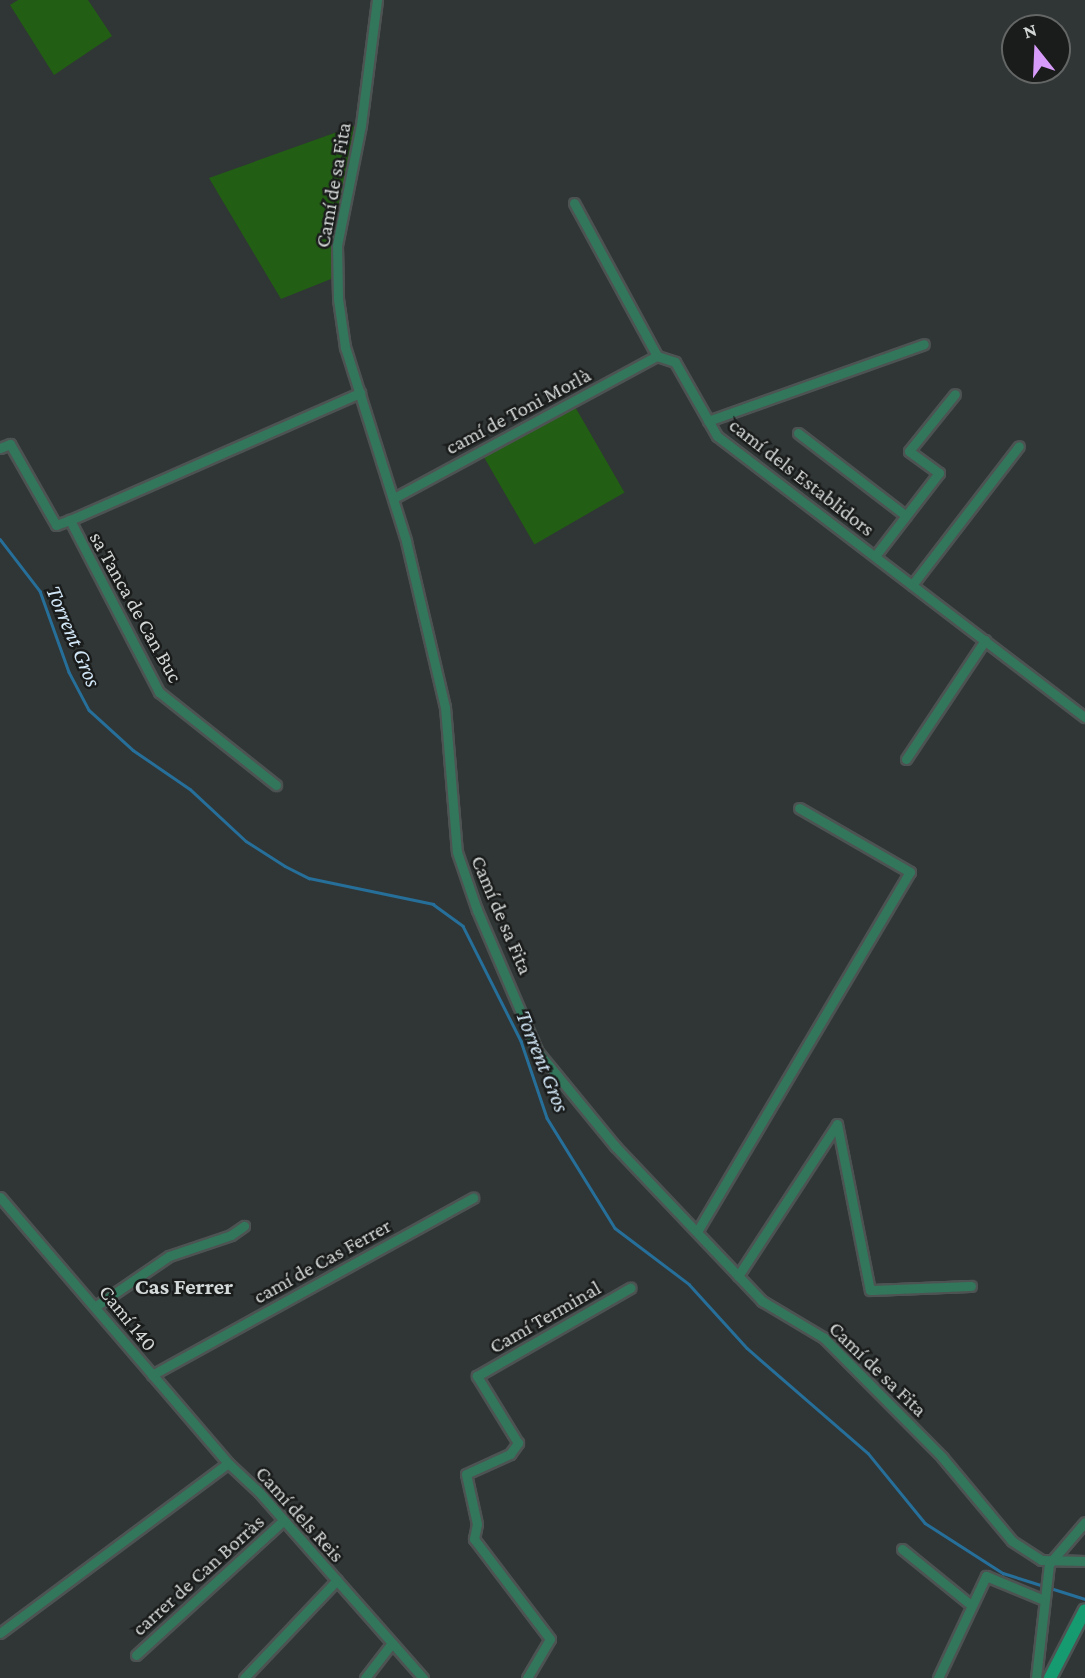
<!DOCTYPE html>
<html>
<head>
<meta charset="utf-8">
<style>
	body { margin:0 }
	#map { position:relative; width:1085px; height:1678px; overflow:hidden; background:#303635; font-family:"Crimson Pro",serif }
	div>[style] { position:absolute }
	.green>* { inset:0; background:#225e14; transform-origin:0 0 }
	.stream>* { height:2.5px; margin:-1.25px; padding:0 1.25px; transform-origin:1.25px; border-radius:1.25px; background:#266f9a }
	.roads { filter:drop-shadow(2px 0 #4d5352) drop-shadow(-2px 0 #4d5352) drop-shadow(0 2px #4d5352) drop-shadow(0 -2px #4d5352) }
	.street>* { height:9px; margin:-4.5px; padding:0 4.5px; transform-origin:4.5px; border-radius:4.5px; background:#32775c }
	.secondary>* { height:12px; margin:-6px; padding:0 6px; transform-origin:6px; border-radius:6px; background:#169b71 }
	span { translate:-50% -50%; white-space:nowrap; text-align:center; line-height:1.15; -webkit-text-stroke:5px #1a1c1c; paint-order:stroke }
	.street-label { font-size:21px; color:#d2d6d5 }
	.water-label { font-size:23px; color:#d2e7f7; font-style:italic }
	.neighbourhood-label { font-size:23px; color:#d3dad9; font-weight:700 }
	.north { position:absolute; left:1001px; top:14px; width:70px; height:70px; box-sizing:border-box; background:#1a1c1c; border:2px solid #646666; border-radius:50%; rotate:342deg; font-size:19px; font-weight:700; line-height:28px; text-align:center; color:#d2d6d5 }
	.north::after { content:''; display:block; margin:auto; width:24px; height:32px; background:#d79bf9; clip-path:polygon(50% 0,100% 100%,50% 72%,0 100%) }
</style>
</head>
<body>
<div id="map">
	<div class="green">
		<i style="clip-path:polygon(18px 0,88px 0,112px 36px,54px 75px,10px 5px)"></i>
		<i style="clip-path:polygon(354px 126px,331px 279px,281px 299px,209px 178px)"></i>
		<i style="left:574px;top:405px;width:101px;height:104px;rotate:60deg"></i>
	</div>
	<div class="stream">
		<i style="left:0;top:539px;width:66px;rotate:52.4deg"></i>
		<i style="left:40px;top:591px;width:86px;rotate:70.3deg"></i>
		<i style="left:69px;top:672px;width:43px;rotate:62.2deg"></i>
		<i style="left:89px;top:710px;width:59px;rotate:42.3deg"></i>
		<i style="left:133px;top:750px;width:69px;rotate:34.4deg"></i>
		<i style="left:190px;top:789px;width:76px;rotate:42.9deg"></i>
		<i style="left:246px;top:841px;width:46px;rotate:32.7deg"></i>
		<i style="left:285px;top:866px;width:27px;rotate:27deg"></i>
		<i style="left:309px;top:878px;width:127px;rotate:11.8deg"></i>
		<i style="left:433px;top:904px;width:37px;rotate:36deg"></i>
		<i style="left:463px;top:926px;width:129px;rotate:63.2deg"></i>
		<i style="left:521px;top:1041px;width:81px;rotate:71.3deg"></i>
		<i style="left:547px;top:1118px;width:129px;rotate:58.3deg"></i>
		<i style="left:615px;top:1228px;width:93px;rotate:37.1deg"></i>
		<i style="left:689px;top:1284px;width:86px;rotate:47.8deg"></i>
		<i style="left:747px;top:1348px;width:160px;rotate:41deg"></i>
		<i style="left:868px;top:1453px;width:90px;rotate:50.8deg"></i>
		<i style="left:925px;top:1523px;width:93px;rotate:32.7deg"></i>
		<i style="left:1003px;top:1573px;width:86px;rotate:17.6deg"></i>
	</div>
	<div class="roads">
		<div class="street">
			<i style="left:377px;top:0;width:126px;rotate:97.3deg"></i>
			<i style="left:361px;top:125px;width:122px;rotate:101.3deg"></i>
			<i style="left:337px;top:245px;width:54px;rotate:88.9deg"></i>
			<i style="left:338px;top:299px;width:49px;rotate:81.7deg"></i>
			<i style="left:345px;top:347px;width:203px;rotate:72.5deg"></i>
			<i style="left:406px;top:541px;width:171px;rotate:76.8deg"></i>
			<i style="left:445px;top:707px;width:145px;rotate:85.3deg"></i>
			<i style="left:457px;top:852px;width:61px;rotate:71deg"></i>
			<i style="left:477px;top:910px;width:155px;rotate:66.8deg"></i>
			<i style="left:538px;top:1052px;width:122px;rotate:50.7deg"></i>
			<i style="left:615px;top:1146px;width:214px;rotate:46.5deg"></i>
			<i style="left:762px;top:1301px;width:72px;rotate:30.8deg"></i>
			<i style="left:824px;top:1338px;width:168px;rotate:45.2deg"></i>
			<i style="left:942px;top:1457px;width:109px;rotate:50.2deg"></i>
			<i style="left:1012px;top:1541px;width:35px;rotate:33deg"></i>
			<i style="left:1041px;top:1560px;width:44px;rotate:1.3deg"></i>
			<i style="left:574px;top:203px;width:174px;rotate:61.5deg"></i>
			<i style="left:657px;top:356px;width:19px;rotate:18deg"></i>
			<i style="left:675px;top:362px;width:85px;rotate:60.4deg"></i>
			<i style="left:717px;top:436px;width:463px;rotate:37.4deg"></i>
			<i style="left:708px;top:421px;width:229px;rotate:-19.6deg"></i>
			<i style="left:798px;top:433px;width:136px;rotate:37.5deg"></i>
			<i style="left:0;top:448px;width:11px;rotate:-22deg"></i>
			<i style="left:10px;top:444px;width:93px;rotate:60.4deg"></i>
			<i style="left:56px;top:525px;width:15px;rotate:-20deg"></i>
			<i style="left:394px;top:498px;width:299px;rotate:-28.4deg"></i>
			<i style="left:875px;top:556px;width:105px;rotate:-52.4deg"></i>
			<i style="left:939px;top:473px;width:37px;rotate:-144deg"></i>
			<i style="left:909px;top:451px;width:73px;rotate:-51.1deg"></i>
			<i style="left:912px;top:585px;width:175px;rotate:-52.4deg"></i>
			<i style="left:906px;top:759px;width:143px;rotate:-56.4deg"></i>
			<i style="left:276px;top:785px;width:149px;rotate:-141.5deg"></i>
			<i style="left:159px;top:692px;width:194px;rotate:-117.4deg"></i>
			<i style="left:70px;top:520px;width:317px;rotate:-23.7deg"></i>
			<i style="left:0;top:1197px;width:350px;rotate:49.4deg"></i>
			<i style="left:228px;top:1463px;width:42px;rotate:43.1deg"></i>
			<i style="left:259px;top:1492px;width:248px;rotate:48.6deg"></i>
			<i style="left:698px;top:1230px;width:416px;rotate:-59.4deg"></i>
			<i style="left:910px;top:872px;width:128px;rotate:-150deg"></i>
			<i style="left:738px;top:1276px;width:181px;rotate:-56.9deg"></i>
			<i style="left:837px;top:1124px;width:169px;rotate:78.8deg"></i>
			<i style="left:870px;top:1290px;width:101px;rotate:-2.3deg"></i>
			<i style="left:96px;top:1306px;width:88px;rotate:-34.4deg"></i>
			<i style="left:169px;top:1256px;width:65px;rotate:-18.7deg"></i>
			<i style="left:231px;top:1235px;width:16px;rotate:-35deg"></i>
			<i style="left:152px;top:1375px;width:367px;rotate:-28.9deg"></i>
			<i style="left:902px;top:1549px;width:89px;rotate:39.1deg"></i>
			<i style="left:0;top:1633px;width:284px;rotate:-36.7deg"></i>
			<i style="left:136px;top:1655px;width:200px;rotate:-42.4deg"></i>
			<i style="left:244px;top:1678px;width:135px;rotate:-46.5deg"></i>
			<i style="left:365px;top:1678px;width:44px;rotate:-52.4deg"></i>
			<i style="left:527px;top:1678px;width:45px;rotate:-59.5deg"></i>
			<i style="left:550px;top:1639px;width:126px;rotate:-127.2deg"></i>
			<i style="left:474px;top:1539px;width:15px;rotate:-79deg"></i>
			<i style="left:477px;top:1524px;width:51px;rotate:-102.4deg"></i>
			<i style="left:466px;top:1474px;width:48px;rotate:-24.4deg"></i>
			<i style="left:510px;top:1454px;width:14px;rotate:-54deg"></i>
			<i style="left:518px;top:1443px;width:79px;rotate:-121.5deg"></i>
			<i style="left:477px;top:1376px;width:177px;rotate:-29.9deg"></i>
			<i style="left:938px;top:1678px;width:113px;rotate:-64.8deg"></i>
			<i style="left:986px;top:1576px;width:63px;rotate:22.5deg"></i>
			<i style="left:1036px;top:1678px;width:115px;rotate:-83.5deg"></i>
			<i style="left:1049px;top:1564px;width:55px;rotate:-49.4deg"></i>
		</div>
		<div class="secondary">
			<i style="left:1050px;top:1678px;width:76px;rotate:-62.8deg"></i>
		</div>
	</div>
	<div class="street-label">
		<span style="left:333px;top:185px;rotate:-80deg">Camí de sa Fita</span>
		<span style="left:518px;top:411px;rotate:-28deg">camí de Toni Morlà</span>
		<span style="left:802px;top:477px;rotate:38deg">camí dels Establidors</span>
		<span style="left:136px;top:607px;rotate:61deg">sa Tanca de Can Buc</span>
		<span style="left:502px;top:915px;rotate:67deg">Camí de sa Fita</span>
		<span style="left:322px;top:1261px;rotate:-29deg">camí de Cas Ferrer</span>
		<span style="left:545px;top:1317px;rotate:-30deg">Camí Terminal</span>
		<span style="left:128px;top:1318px;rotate:51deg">Camí 140</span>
		<span style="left:878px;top:1369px;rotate:44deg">Camí de sa Fita</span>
		<span style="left:300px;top:1514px;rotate:48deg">Camí dels Reis</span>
		<span style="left:198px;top:1575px;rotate:-42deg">carrer de Can Borràs</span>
	</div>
	<div class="water-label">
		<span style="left:74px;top:636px;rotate:67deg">Torrent Gros</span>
		<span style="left:543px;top:1061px;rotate:68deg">Torrent Gros</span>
	</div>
	<div class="neighbourhood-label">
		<span style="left:184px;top:1286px">Cas Ferrer</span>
	</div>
	<div class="north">N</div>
</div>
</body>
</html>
